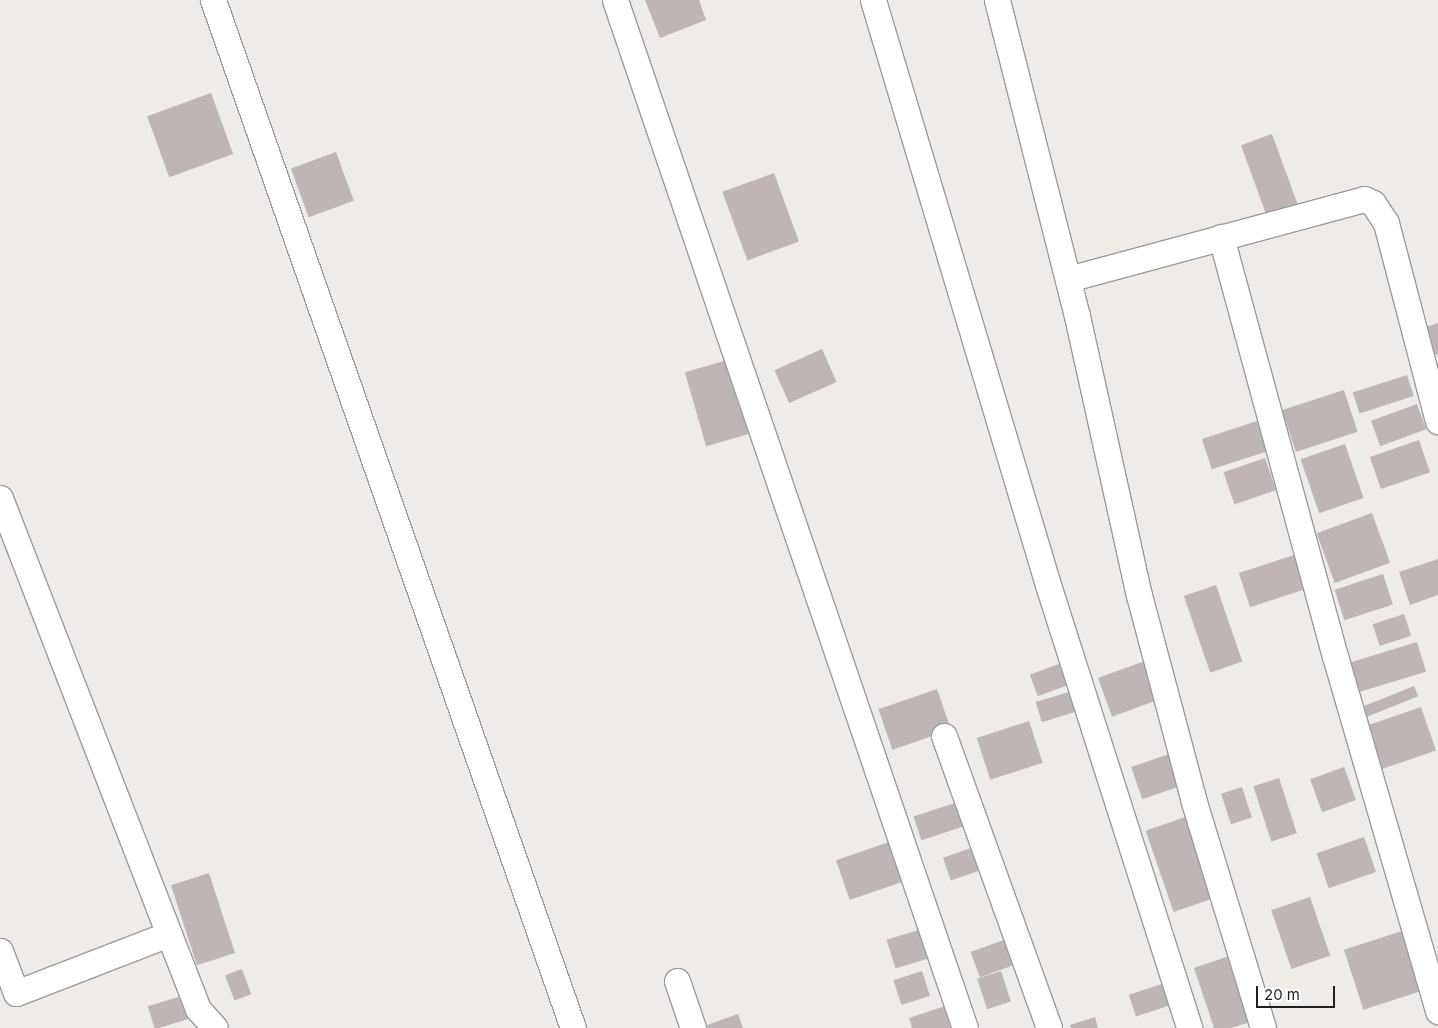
<!DOCTYPE html>
<html>
<head>
<meta charset="utf-8">
<style>
	body { margin:0 }
	#map { position:relative; width:1438px; height:1028px; overflow:hidden; background:#efebe7; font-family:Inter,sans-serif }
	div>[style] { position:absolute }
	.building>* { inset:0; background:#bfb6b4; transform-origin:0 0 }
	.roads { filter:drop-shadow(1px 0 #9c9c9c) drop-shadow(-1px 0 #9c9c9c) drop-shadow(0 1px #9c9c9c) drop-shadow(0 -1px #9c9c9c) }
	.minor>* { height:25px; margin:-12.5px; padding:0 12.5px; transform-origin:12.5px; border-radius:12.5px; background:#fff }
	span { translate:-50% -50%; white-space:nowrap; text-align:center; line-height:1.15; -webkit-text-stroke:4.5px #fff; paint-order:stroke }
	.scale { position:absolute; left:1256px; top:986px; width:79px; height:22px; box-sizing:border-box; border:2px solid #1f1f1f; border-top:0; padding-left:6px; font-size:15px; line-height:18px; white-space:nowrap; color:#1f1f1f; -webkit-text-stroke:4px #fff; paint-order:stroke }
</style>
</head>
<body>
<div id="map">
	<div class="building">
		<i style="clip-path:polygon(645px 0,699px 0,706px 20px,660px 38px)"></i>
		<i style="left:211px;top:93px;width:65px;height:68px;rotate:70deg"></i>
		<i style="left:1272px;top:134px;width:77px;height:33px;rotate:70deg"></i>
		<i style="left:336px;top:152px;width:52px;height:48px;rotate:70deg"></i>
		<i style="left:774px;top:173px;width:73px;height:55px;rotate:70deg"></i>
		<i style="clip-path:polygon(1438px 323px,1438px 354px,1435px 355px,1426px 327px)"></i>
		<i style="left:822px;top:349px;width:36px;height:52px;rotate:66deg"></i>
		<i style="left:731px;top:359px;width:77px;height:48px;rotate:74deg"></i>
		<i style="left:1407px;top:375px;width:22px;height:57px;rotate:72deg"></i>
		<i style="left:1344px;top:390px;width:44px;height:65px;rotate:72deg"></i>
		<i style="left:1417px;top:404px;width:27px;height:49px;rotate:70deg"></i>
		<i style="left:1257px;top:421px;width:32px;height:58px;rotate:72deg"></i>
		<i style="left:1419px;top:440px;width:34px;height:52px;rotate:71deg"></i>
		<i style="left:1345px;top:444px;width:57px;height:47px;rotate:71deg"></i>
		<i style="left:1265px;top:458px;width:34px;height:44px;rotate:71deg"></i>
		<i style="left:1372px;top:513px;width:53px;height:59px;rotate:70deg"></i>
		<i style="left:1294px;top:555px;width:36px;height:58px;rotate:72deg"></i>
		<i style="clip-path:polygon(1438px 559px,1438px 595px,1410px 605px,1399px 572px)"></i>
		<i style="left:1383px;top:574px;width:32px;height:51px;rotate:72deg"></i>
		<i style="left:1216px;top:585px;width:81px;height:34px;rotate:71deg"></i>
		<i style="left:1404px;top:614px;width:23px;height:33px;rotate:72deg"></i>
		<i style="left:1417px;top:642px;width:31px;height:70px;rotate:73deg"></i>
		<i style="left:1145px;top:661px;width:41px;height:50px;rotate:70deg"></i>
		<i style="left:1059px;top:664px;width:23px;height:31px;rotate:70deg"></i>
		<i style="left:1414px;top:686px;width:11px;height:55px;rotate:68deg"></i>
		<i style="left:937px;top:689px;width:43px;height:62px;rotate:71deg"></i>
		<i style="left:1072px;top:691px;width:21px;height:38px;rotate:73deg"></i>
		<i style="left:1421px;top:707px;width:46px;height:57px;rotate:71deg"></i>
		<i style="left:1029px;top:721px;width:44px;height:55px;rotate:72deg"></i>
		<i style="left:1169px;top:754px;width:34px;height:40px;rotate:71deg"></i>
		<i style="left:1344px;top:767px;width:35px;height:36px;rotate:70deg"></i>
		<i style="left:1279px;top:778px;width:58px;height:27px;rotate:72deg"></i>
		<i style="left:1242px;top:787px;width:32px;height:22px;rotate:72deg"></i>
		<i style="left:964px;top:800px;width:25px;height:53px;rotate:72deg"></i>
		<i style="left:1191px;top:815px;width:86px;height:48px;rotate:71deg"></i>
		<i style="left:1364px;top:837px;width:37px;height:50px;rotate:71deg"></i>
		<i style="left:889px;top:842px;width:42px;height:56px;rotate:71deg"></i>
		<i style="left:977px;top:846px;width:24px;height:36px;rotate:71deg"></i>
		<i style="left:209px;top:873px;width:84px;height:40px;rotate:72deg"></i>
		<i style="left:1310px;top:897px;width:62px;height:41px;rotate:71deg"></i>
		<i style="left:922px;top:929px;width:30px;height:37px;rotate:73deg"></i>
		<i style="left:1402px;top:931px;width:63px;height:61px;rotate:72deg"></i>
		<i style="left:1012px;top:937px;width:27px;height:44px;rotate:70deg"></i>
		<i style="clip-path:polygon(1235px 954px,1257px 1020px,1231px 1028px,1214px 1028px,1194px 968px)"></i>
		<i style="left:242px;top:969px;width:27px;height:18px;rotate:70deg"></i>
		<i style="left:922px;top:971px;width:26px;height:30px;rotate:72deg"></i>
		<i style="left:1001px;top:971px;width:32px;height:25px;rotate:72deg"></i>
		<i style="left:1165px;top:983px;width:23px;height:38px;rotate:72deg"></i>
		<i style="left:188px;top:994px;width:24px;height:42px;rotate:73deg"></i>
		<i style="clip-path:polygon(948px 1005px,956px 1028px,912px 1028px,909px 1018px)"></i>
		<i style="clip-path:polygon(738px 1014px,743px 1028px,708px 1028px,707px 1025px)"></i>
		<i style="clip-path:polygon(1095px 1017px,1098px 1028px,1071px 1028px,1070px 1025px)"></i>
	</div>
	<div class="roads">
		<div class="minor">
			<i style="left:213px;top:0;width:1089px;rotate:70.7deg"></i>
			<i style="left:615px;top:0;width:1086px;rotate:71.2deg"></i>
			<i style="left:873px;top:0;width:614px;rotate:73.34deg"></i>
			<i style="left:1049px;top:588px;width:462px;rotate:72.3deg"></i>
			<i style="left:997px;top:0;width:326px;rotate:75.8deg"></i>
			<i style="left:1077px;top:316px;width:286px;rotate:77.5deg"></i>
			<i style="left:1139px;top:595px;width:214px;rotate:75.1deg"></i>
			<i style="left:1194px;top:802px;width:236px;rotate:73deg"></i>
			<i style="left:1221px;top:237px;width:434px;rotate:74.8deg"></i>
			<i style="left:1335px;top:656px;width:370px;rotate:73.8deg"></i>
			<i style="left:1068px;top:279px;width:307px;rotate:-15.1deg"></i>
			<i style="left:1364px;top:199px;width:10px;rotate:24deg"></i>
			<i style="left:1373px;top:203px;width:24px;rotate:57deg"></i>
			<i style="left:1386px;top:223px;width:205px;rotate:75.3deg"></i>
			<i style="left:0;top:498px;width:548px;rotate:68.82deg"></i>
			<i style="left:198px;top:1009px;width:25px;rotate:48deg"></i>
			<i style="left:944px;top:736px;width:310px;rotate:70.2deg"></i>
			<i style="left:0;top:951px;width:45px;rotate:69.1deg"></i>
			<i style="left:16px;top:993px;width:164px;rotate:-21.1deg"></i>
			<i style="left:677px;top:981px;width:50px;rotate:71.2deg"></i>
		</div>
	</div>
	<div class="scale">20 m</div>
</div>
</body>
</html>
